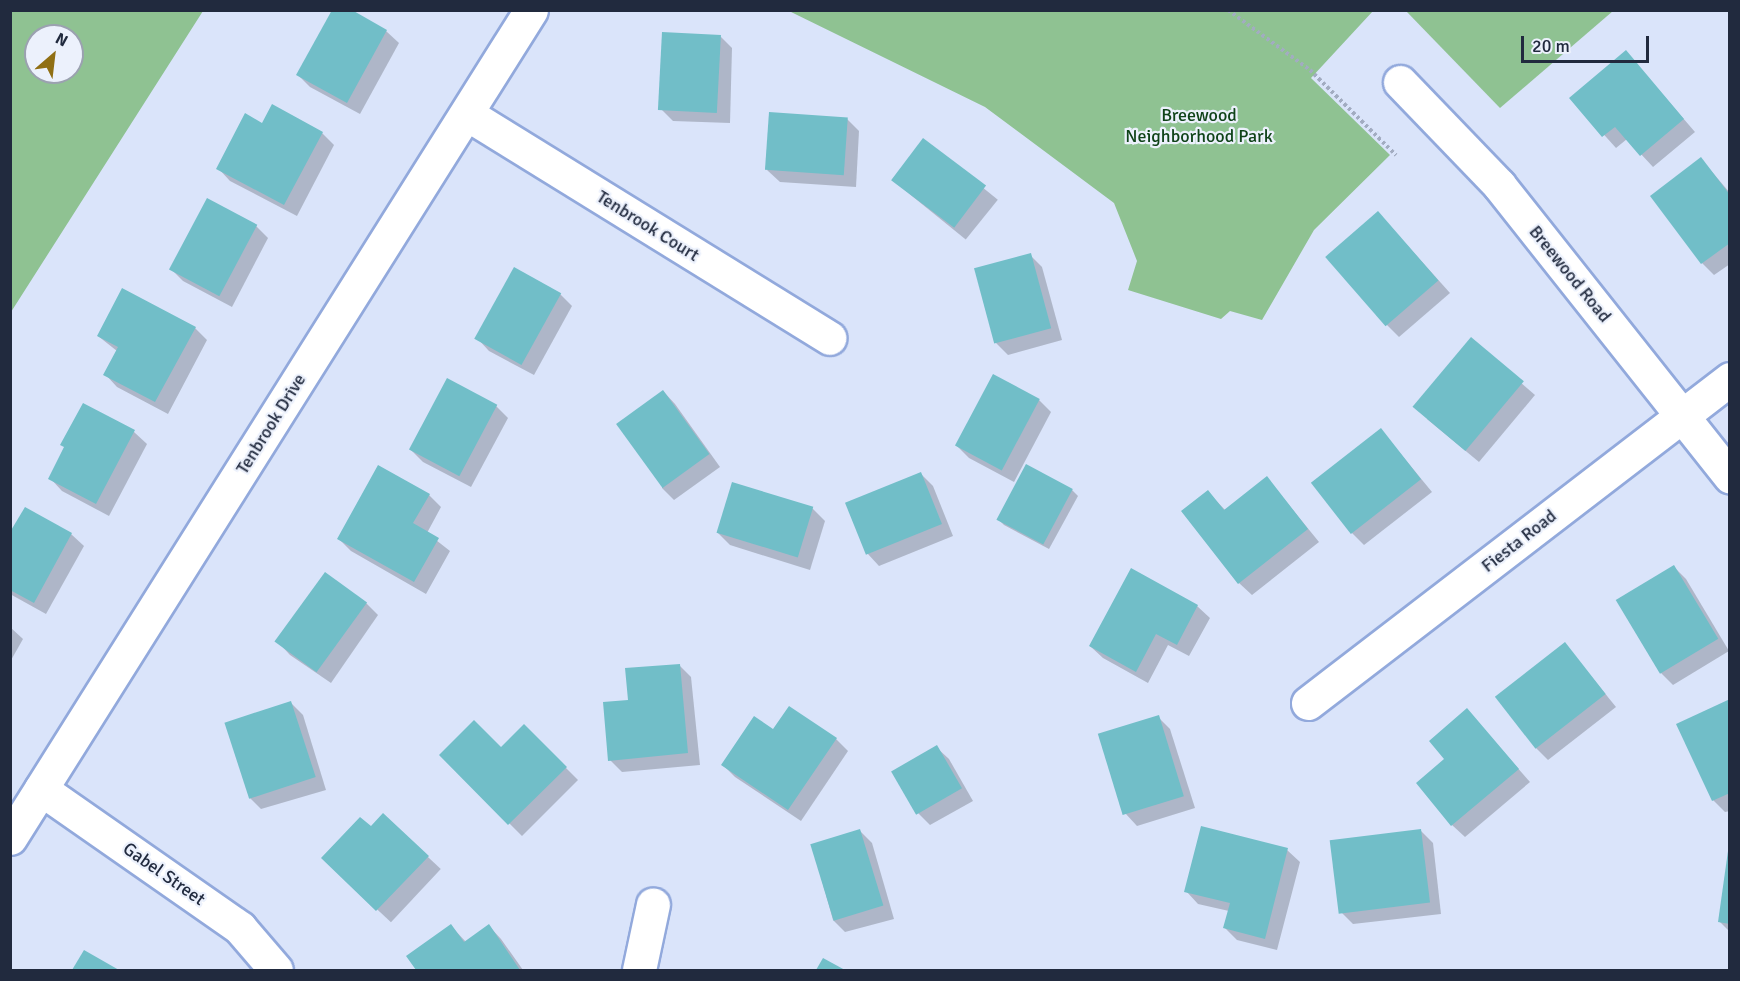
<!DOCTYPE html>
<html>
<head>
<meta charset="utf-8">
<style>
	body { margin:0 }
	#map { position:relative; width:1740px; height:981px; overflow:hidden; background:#dae4fa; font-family:Signika,sans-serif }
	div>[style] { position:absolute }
	.green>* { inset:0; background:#8fc292 }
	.shadow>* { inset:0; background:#0003; transform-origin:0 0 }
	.building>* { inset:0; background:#71bec8; transform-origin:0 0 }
	.path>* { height:4px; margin-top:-2px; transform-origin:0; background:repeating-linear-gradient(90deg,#a2acc1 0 3px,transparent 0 6px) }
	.roads { filter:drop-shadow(2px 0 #92a9dc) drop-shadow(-2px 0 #92a9dc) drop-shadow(0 2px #92a9dc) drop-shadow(0 -2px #92a9dc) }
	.street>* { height:33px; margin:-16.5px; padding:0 16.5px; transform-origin:16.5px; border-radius:16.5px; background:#fff }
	span { translate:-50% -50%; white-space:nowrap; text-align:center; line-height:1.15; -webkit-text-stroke:4.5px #ecf1fc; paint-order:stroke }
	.park-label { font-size:18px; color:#0f4318 }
	.street-label { font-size:18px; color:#212a3e }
	.frame { position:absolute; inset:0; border:12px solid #212a3e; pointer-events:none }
	.north { position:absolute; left:24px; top:24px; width:60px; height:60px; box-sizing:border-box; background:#ecf1fc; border:2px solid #9ba1b0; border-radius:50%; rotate:28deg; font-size:16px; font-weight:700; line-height:24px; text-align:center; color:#212a3e }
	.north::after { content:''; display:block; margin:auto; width:21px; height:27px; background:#906f14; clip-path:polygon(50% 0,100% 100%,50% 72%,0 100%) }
	.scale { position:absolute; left:1521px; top:36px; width:128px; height:27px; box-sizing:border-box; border:3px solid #212a3e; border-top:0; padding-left:8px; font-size:18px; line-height:21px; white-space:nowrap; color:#212a3e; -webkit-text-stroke:4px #ecf1fc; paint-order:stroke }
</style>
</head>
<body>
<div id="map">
	<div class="green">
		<i style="clip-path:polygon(evenodd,11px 10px,203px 11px,11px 312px,10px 11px,11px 10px,36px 36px,72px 36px,72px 72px,36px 72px,36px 36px)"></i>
		<i style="clip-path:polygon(789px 11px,1373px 11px,1311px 78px,1390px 155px,1314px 230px,1262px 320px,1230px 311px,1221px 319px,1128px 290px,1137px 261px,1114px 203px,985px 107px)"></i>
		<i style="clip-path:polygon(1406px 11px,1613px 11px,1500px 108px)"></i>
	</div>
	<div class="shadow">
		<i style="clip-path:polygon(386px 31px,399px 43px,360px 114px,310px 87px,298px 75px)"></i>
		<i style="clip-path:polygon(720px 36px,732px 48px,730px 123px,673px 121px,661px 109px)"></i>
		<i style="clip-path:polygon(1626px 52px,1695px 132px,1653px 167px,1627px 139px,1616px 148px,1571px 98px)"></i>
		<i style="clip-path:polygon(847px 119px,859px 131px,856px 187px,780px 182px,767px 170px)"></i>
		<i style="clip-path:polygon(263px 125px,322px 133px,334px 145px,297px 216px,230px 181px,218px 168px)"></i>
		<i style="left:924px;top:140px;width:95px;height:51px;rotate:39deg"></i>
		<i style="clip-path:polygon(1701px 159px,1730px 193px,1730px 264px,1714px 275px,1702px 263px)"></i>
		<i style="clip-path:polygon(256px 226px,268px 238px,232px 307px,183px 281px,171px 269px)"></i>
		<i style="clip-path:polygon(1390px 226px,1450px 293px,1399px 337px,1387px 325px)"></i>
		<i style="clip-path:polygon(1030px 255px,1042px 267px,1062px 340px,1008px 355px,996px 343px)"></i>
		<i style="clip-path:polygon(560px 294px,572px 306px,534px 375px,489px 351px,477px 338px)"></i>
		<i style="clip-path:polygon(195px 328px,207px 340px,168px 414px,117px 387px,105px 374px,117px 351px,98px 336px)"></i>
		<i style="clip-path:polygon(1471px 339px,1535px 395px,1479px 462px,1427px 419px)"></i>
		<i style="clip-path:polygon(663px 391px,675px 404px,720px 467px,674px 500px,662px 488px)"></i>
		<i style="clip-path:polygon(1039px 400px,1051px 412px,1014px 482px,969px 458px,956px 445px)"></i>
		<i style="clip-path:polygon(84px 405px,134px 432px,147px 444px,109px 516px,62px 491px,50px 478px)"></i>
		<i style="clip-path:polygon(496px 406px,508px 418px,471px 487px,423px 462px,411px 450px)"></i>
		<i style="clip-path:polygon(1381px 430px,1432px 492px,1364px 545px,1352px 533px)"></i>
		<i style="clip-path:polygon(921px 474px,933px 486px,953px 536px,879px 566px,867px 553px,847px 503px)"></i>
		<i style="clip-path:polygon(1267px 478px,1319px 542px,1252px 595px,1239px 583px,1208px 492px,1226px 511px)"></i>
		<i style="clip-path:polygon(733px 484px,813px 509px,825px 521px,810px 570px,730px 545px,718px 533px)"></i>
		<i style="clip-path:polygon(1072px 490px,1078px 496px,1049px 549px,1004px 525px,998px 519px)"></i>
		<i style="clip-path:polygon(429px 495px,441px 507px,427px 533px,450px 551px,426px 594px,351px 551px,339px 539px)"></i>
		<i style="clip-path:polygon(71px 534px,84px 546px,46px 614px,10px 594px,10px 536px)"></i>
		<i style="clip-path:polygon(1674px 567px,1686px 579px,1729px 651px,1673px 685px,1661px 673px,1617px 600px)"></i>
		<i style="clip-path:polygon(366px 603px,378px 615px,331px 683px,290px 655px,278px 642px)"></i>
		<i style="clip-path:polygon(1197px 606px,1210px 618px,1189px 656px,1168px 645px,1148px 683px,1103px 658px,1090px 646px)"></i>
		<i style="clip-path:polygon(10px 627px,23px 639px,10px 662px)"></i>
		<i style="clip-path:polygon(1565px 644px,1616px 707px,1548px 760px,1536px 748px)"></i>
		<i style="clip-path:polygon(679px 665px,691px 677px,700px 765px,622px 772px,610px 760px,629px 701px)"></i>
		<i style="clip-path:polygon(1730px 700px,1730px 811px,1725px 812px,1713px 800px)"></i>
		<i style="clip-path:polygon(291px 703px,303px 715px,326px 790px,261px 809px,249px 797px)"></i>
		<i style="clip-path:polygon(1467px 710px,1530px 782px,1465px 837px,1452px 825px,1446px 759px)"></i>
		<i style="clip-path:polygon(1158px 717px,1170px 729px,1195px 808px,1137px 826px,1125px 813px)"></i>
		<i style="clip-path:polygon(524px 726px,578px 780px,522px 836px,441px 755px,501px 749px)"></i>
		<i style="clip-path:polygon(836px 739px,848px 751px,801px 821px,735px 777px,723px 765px)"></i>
		<i style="clip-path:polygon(936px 747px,949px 759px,973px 801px,930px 825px,918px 813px)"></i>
		<i style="left:383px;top:815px;width:79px;height:73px;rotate:43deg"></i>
		<i style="clip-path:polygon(860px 831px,872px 843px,894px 919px,845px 932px,833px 920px,812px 845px)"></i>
		<i style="clip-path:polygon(1421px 831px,1433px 843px,1441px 914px,1353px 924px,1340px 911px)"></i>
		<i style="clip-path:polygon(1287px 850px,1300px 862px,1277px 950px,1237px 940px,1225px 928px,1229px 911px,1198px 904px,1186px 891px)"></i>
		<i style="clip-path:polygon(1730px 852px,1730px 932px,1720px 922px)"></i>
		<i style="clip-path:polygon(451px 926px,466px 942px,489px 926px,501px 939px,523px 970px,418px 970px,408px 956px)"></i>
		<i style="clip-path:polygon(84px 952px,116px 970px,74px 970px)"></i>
	</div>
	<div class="building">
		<i style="clip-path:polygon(332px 10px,352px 10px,387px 30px,347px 103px,296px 75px)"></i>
		<i style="left:662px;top:32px;width:59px;height:78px;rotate:3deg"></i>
		<i style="clip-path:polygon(1626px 50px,1684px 119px,1640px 156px,1615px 127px,1602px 137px,1569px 98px)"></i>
		<i style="clip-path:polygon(272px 104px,323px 132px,284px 205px,216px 169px,245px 113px,262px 123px)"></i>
		<i style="left:769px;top:112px;width:79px;height:58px;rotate:4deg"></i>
		<i style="left:923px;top:138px;width:79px;height:53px;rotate:37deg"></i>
		<i style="clip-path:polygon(1701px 157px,1730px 195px,1730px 243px,1701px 264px,1650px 196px)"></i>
		<i style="left:207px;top:198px;width:57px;height:81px;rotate:28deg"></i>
		<i style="left:1378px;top:211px;width:92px;height:70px;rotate:49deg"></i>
		<i style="left:1031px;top:253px;width:78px;height:59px;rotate:75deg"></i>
		<i style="left:514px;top:267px;width:54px;height:82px;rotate:29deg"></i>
		<i style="clip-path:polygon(122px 288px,196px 327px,155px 402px,103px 375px,118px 347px,97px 336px)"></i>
		<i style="left:1471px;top:337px;width:69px;height:91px;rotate:40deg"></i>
		<i style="left:993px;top:374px;width:53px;height:81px;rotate:28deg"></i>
		<i style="left:447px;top:378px;width:57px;height:81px;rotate:28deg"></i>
		<i style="left:663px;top:390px;width:79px;height:58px;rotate:54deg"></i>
		<i style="clip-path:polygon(83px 403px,135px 430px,96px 504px,48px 479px,64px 447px,60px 445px)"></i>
		<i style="left:1381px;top:428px;width:65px;height:89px;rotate:52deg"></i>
		<i style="left:1026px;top:464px;width:53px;height:63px;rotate:28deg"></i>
		<i style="clip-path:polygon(378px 465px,430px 494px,413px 523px,439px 538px,414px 582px,337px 539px)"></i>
		<i style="left:921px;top:472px;width:56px;height:82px;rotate:68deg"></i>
		<i style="clip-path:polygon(1267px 476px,1308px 529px,1238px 584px,1181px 511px,1208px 490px,1224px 510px)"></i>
		<i style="left:732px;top:482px;width:85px;height:53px;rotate:17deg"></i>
		<i style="clip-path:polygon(25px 507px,72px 533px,34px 603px,10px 590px,10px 532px)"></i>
		<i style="left:1674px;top:565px;width:86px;height:68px;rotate:59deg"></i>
		<i style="clip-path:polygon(1131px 568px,1198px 605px,1177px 645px,1156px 634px,1136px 672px,1089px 646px)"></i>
		<i style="left:325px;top:572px;width:52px;height:86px;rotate:36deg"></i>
		<i style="left:1565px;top:642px;width:66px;height:89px;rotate:52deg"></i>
		<i style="clip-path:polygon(680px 664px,688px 753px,608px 761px,603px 702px,628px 700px,625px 668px)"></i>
		<i style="clip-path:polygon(1730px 699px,1730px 793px,1712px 801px,1676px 724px)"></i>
		<i style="left:291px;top:701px;width:80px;height:70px;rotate:72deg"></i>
		<i style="clip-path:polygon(789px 706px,837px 738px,788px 810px,721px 765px,754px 716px,773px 729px)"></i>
		<i style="clip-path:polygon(1467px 708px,1519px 769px,1451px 826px,1416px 783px,1444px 759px,1429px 741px)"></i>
		<i style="left:1159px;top:715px;width:85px;height:64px;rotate:73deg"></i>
		<i style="clip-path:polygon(474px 720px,501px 747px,524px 724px,567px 767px,508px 825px,439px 755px)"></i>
		<i style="left:937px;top:745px;width:50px;height:53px;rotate:60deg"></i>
		<i style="clip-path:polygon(383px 813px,429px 856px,376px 911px,321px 858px,360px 817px,371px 826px)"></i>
		<i style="clip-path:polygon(1201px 826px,1288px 848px,1265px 939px,1223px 928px,1230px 903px,1184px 892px)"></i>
		<i style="left:860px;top:829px;width:80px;height:52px;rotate:73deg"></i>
		<i style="left:1421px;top:829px;width:74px;height:92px;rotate:83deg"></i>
		<i style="clip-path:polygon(1728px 851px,1730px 851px,1730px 924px,1718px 922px)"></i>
		<i style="clip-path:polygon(451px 924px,464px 942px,489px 924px,520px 970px,416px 970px,406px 956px)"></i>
		<i style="clip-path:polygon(84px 950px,119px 970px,72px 970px)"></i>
		<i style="clip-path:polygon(823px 958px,845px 970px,816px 970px)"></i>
	</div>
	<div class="path">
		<i style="left:1228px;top:10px;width:102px;rotate:36.2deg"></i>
		<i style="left:1310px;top:70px;width:121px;rotate:44.7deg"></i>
	</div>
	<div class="roads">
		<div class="street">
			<i style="left:1400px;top:82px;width:143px;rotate:46.1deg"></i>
			<i style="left:1499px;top:185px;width:372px;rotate:51.6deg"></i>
			<i style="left:467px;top:114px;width:426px;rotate:31.7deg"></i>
			<i style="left:1308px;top:703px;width:532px;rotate:-37.52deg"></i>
			<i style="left:41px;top:789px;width:243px;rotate:34.9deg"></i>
			<i style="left:240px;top:928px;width:55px;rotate:49.4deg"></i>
			<i style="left:10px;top:838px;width:978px;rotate:-57.82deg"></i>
			<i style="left:639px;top:970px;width:67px;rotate:-78deg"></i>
		</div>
	</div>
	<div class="park-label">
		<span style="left:1199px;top:126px">Breewood<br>Neighborhood Park</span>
	</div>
	<div class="street-label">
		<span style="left:648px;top:226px;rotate:32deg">Tenbrook Court</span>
		<span style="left:1570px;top:274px;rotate:51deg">Breewood Road</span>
		<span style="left:271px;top:424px;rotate:-58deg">Tenbrook Drive</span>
		<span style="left:1519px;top:541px;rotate:-38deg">Fiesta Road</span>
		<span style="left:164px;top:874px;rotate:35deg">Gabel Street</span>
	</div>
	<div class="frame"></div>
	<div class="north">N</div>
	<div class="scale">20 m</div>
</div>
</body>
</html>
